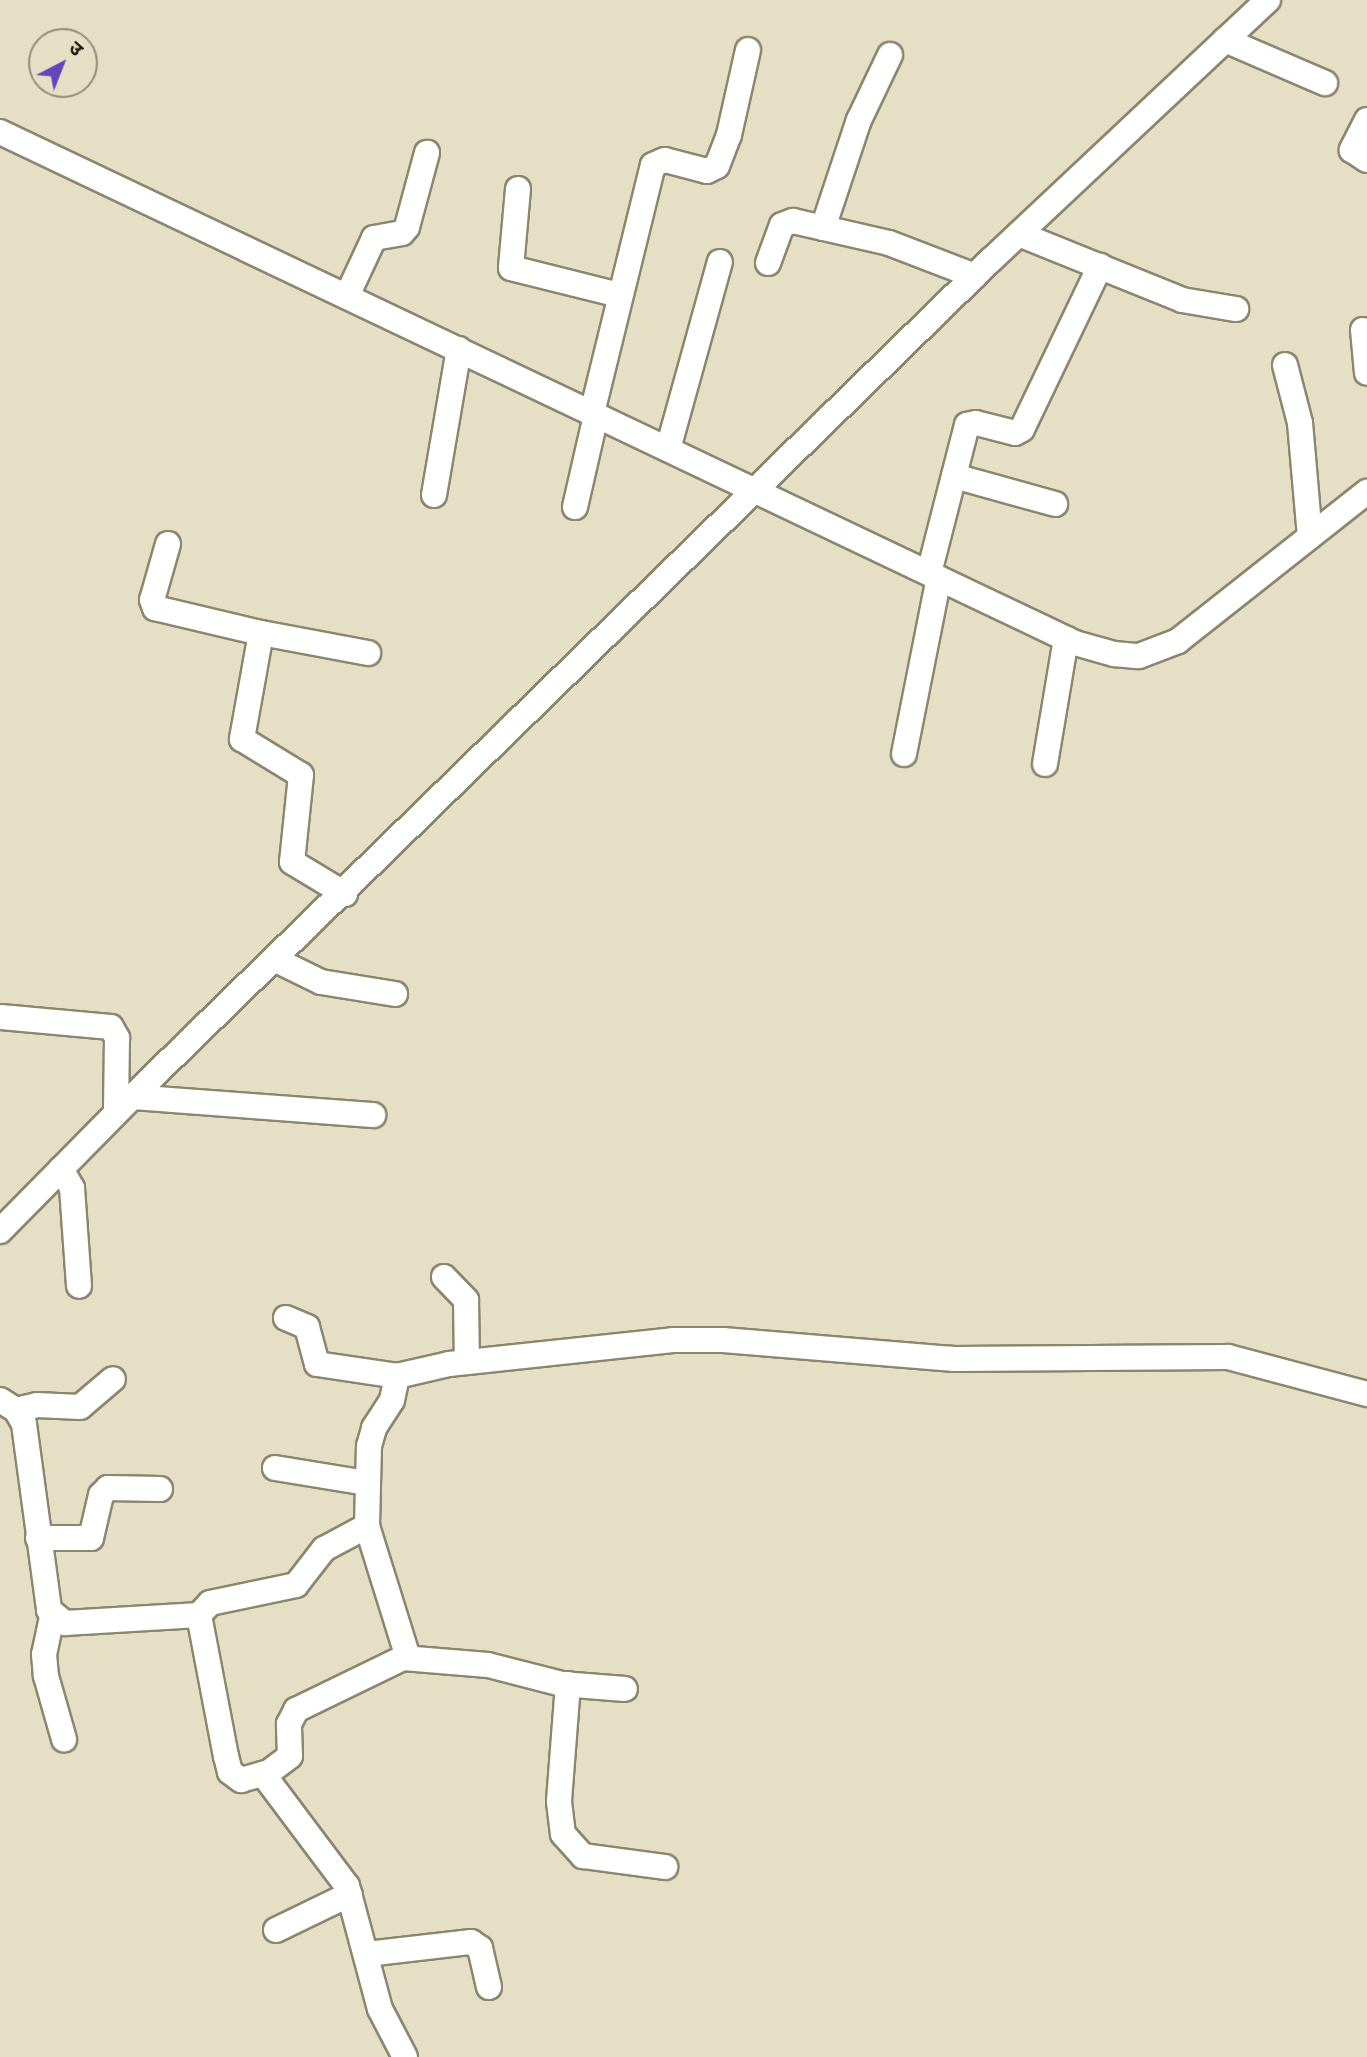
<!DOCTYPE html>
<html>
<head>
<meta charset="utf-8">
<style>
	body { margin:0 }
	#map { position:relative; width:1367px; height:2057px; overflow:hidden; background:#e5e0c5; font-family:Arial,"Noto Sans Devanagari",sans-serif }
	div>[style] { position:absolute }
	.roads { filter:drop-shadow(2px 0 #8b866e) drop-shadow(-2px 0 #8b866e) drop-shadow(0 2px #8b866e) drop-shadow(0 -2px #8b866e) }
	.minor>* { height:24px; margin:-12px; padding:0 12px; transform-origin:12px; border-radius:12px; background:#fff }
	span { translate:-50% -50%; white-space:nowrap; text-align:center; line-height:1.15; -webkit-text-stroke:7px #e5e0c5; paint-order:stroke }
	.north { position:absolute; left:28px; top:28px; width:70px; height:70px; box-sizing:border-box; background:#e5e0c5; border:2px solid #918e7a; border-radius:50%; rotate:42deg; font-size:19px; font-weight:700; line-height:28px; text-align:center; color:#141209 }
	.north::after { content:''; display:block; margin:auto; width:24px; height:32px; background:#6345be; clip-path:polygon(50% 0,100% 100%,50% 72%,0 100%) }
</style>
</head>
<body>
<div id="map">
	<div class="roads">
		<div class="minor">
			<i style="left:1225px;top:40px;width:109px;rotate:23.3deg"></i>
			<i style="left:1367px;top:120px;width:34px;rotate:117deg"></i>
			<i style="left:1352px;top:150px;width:18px;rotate:34deg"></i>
			<i style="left:0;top:132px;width:1190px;rotate:25.42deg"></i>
			<i style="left:1075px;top:643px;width:41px;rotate:15.8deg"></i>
			<i style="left:1114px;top:654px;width:25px;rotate:5deg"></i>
			<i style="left:1139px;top:656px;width:42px;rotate:-21deg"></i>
			<i style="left:1178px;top:641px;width:241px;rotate:-38.3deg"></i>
			<i style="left:518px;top:189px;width:79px;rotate:95.1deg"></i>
			<i style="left:511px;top:268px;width:111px;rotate:14deg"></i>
			<i style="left:823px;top:228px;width:114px;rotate:-71.6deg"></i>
			<i style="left:859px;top:120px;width:72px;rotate:-64.5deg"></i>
			<i style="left:1019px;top:234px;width:176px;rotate:22deg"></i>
			<i style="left:1182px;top:300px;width:55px;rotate:9.5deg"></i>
			<i style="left:768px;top:263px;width:40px;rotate:-69.8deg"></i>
			<i style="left:782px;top:225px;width:12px;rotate:-20deg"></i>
			<i style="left:793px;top:221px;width:98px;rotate:12.9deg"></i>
			<i style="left:889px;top:243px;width:92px;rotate:21deg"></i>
			<i style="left:347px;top:296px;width:64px;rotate:-65deg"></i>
			<i style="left:374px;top:238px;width:28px;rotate:-10deg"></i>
			<i style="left:402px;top:233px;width:8px;rotate:-50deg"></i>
			<i style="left:407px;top:227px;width:77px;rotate:-74.9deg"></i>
			<i style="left:1363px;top:330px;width:43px;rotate:84.7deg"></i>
			<i style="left:1285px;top:365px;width:60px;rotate:75.5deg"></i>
			<i style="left:1300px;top:423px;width:114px;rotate:85deg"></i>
			<i style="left:592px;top:413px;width:255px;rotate:-76.2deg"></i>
			<i style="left:653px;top:165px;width:13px;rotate:-23deg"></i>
			<i style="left:665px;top:160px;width:43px;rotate:14.7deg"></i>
			<i style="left:707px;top:171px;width:11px;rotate:-27deg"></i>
			<i style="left:717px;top:166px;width:33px;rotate:-69deg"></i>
			<i style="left:729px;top:135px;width:87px;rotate:-77.4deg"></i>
			<i style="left:668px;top:449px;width:194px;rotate:-74.5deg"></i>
			<i style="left:954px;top:476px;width:105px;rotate:15.5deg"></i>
			<i style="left:434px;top:495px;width:148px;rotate:-80.3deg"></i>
			<i style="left:575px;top:507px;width:94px;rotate:-77.1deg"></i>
			<i style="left:168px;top:544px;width:58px;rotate:105.9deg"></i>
			<i style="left:152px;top:600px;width:9px;rotate:69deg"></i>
			<i style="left:155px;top:608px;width:109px;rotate:13.3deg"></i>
			<i style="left:261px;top:633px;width:108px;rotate:100.2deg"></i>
			<i style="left:242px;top:739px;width:69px;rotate:31.4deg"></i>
			<i style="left:301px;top:775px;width:87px;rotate:95.9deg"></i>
			<i style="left:292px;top:862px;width:62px;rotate:31.1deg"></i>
			<i style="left:929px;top:573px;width:153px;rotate:-75.6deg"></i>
			<i style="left:967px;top:425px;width:9px;rotate:-13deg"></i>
			<i style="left:976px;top:423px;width:40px;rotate:14.4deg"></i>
			<i style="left:1015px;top:433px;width:8px;rotate:-30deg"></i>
			<i style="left:1022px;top:429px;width:181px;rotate:-64.4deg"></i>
			<i style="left:261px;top:633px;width:109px;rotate:10.6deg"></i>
			<i style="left:904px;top:754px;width:179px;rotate:-78.8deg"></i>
			<i style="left:1045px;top:764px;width:127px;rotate:-80.5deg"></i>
			<i style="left:276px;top:960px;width:50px;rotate:26.1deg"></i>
			<i style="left:321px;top:982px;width:75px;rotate:9.2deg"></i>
			<i style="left:1px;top:1017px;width:110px;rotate:5.2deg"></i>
			<i style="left:111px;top:1027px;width:13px;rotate:61deg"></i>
			<i style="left:117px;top:1038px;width:74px;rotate:90.8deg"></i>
			<i style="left:132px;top:1097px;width:242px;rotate:4.3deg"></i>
			<i style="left:61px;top:1169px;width:22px;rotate:60deg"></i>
			<i style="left:72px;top:1188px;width:98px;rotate:85.9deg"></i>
			<i style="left:0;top:1231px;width:188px;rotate:-45.4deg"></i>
			<i style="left:132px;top:1097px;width:1199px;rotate:-44.26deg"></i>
			<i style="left:991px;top:260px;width:380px;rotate:-43.2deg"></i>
			<i style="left:444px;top:1277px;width:32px;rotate:46deg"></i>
			<i style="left:466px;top:1300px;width:62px;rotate:89.1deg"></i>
			<i style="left:286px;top:1318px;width:23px;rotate:23deg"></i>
			<i style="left:307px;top:1327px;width:38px;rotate:75deg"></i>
			<i style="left:317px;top:1364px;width:81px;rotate:8.5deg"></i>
			<i style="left:0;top:1400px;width:19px;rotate:32deg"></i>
			<i style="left:16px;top:1410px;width:16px;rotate:60deg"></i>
			<i style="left:24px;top:1424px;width:188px;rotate:82.3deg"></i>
			<i style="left:49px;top:1610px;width:21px;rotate:39deg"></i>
			<i style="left:65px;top:1623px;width:134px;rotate:-3.4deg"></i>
			<i style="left:199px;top:1615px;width:16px;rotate:-47deg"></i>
			<i style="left:210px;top:1603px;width:88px;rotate:-11.8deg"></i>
			<i style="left:296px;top:1585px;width:46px;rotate:-52.1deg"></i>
			<i style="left:324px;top:1549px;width:49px;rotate:-28.1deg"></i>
			<i style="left:367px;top:1526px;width:80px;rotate:-88.6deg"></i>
			<i style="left:369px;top:1446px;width:19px;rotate:-74deg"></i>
			<i style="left:374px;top:1428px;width:33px;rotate:-57deg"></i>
			<i style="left:392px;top:1400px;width:25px;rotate:-78deg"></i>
			<i style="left:397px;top:1376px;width:53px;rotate:-13deg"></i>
			<i style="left:449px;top:1364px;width:225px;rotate:-6.1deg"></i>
			<i style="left:673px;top:1340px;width:50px"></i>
			<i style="left:723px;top:1340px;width:232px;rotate:4.7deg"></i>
			<i style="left:954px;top:1359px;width:274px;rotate:-0.4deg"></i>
			<i style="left:1228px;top:1357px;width:144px;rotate:14.9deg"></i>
			<i style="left:16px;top:1410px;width:22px;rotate:-13deg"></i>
			<i style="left:37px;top:1405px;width:43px;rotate:2.7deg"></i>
			<i style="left:80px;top:1407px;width:43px;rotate:-40.3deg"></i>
			<i style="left:275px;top:1468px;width:93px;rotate:9.3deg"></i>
			<i style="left:367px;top:1526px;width:138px;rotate:72.7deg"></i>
			<i style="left:38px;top:1538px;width:53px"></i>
			<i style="left:91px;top:1538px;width:44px;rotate:-76.9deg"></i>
			<i style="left:101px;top:1495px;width:10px;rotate:-45deg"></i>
			<i style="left:108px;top:1488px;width:52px;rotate:1.1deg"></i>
			<i style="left:199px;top:1615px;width:144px;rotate:79.2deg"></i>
			<i style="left:226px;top:1756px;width:16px;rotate:76deg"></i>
			<i style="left:230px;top:1772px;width:14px;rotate:36deg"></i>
			<i style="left:241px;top:1780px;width:29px;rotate:-16deg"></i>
			<i style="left:269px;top:1772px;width:26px;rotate:-37deg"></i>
			<i style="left:290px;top:1756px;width:32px;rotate:-92deg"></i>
			<i style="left:289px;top:1724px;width:16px;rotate:-63deg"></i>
			<i style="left:296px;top:1710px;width:119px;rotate:-25.9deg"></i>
			<i style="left:403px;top:1658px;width:85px;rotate:4.7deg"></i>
			<i style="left:488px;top:1665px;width:76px;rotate:14.4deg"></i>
			<i style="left:562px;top:1684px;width:63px;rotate:4.5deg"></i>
			<i style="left:52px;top:1617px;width:38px;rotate:102deg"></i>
			<i style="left:44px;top:1654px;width:22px;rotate:85deg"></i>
			<i style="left:46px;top:1676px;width:66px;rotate:74.1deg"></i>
			<i style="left:568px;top:1684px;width:118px;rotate:94.4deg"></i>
			<i style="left:559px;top:1802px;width:32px;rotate:83deg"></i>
			<i style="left:563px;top:1834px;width:30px;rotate:48deg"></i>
			<i style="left:583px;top:1856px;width:83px;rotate:7.6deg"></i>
			<i style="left:263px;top:1774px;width:140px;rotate:53.1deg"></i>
			<i style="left:347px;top:1886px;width:127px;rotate:75deg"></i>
			<i style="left:380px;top:2009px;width:54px;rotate:62.5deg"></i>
			<i style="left:276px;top:1930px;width:82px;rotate:-25.9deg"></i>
			<i style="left:367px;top:1954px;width:105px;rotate:-6.6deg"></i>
			<i style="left:471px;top:1942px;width:11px;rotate:34deg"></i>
			<i style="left:480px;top:1948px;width:40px;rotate:77deg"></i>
		</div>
	</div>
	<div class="north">उ</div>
</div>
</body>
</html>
